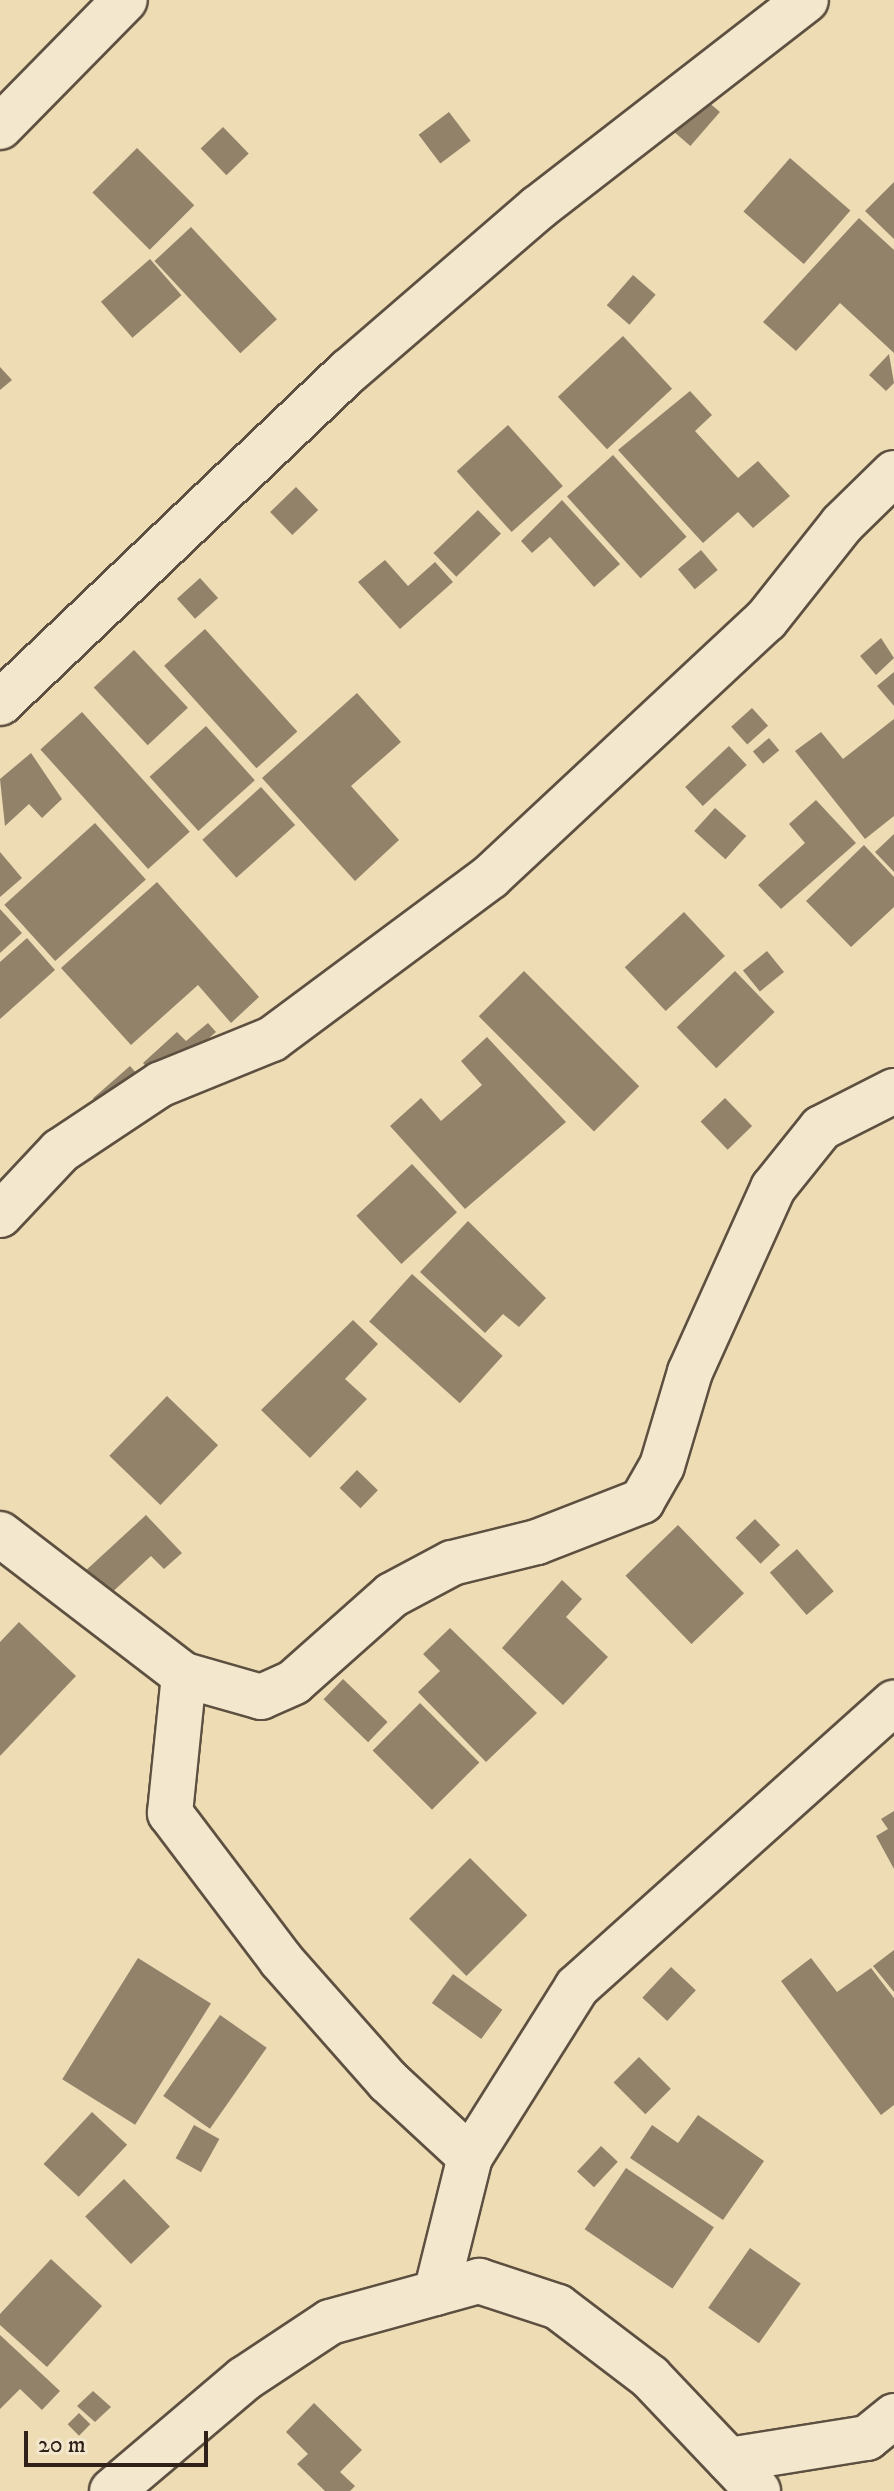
<!DOCTYPE html>
<html>
<head>
<meta charset="utf-8">
<style>
	body { margin:0 }
	#map { position:relative; width:894px; height:2491px; overflow:hidden; background:#eddcb4; font-family:"IM FELL DW Pica",serif }
	div>[style] { position:absolute }
	.building>* { inset:0; background:#92826a; transform-origin:0 0 }
	.roads { filter:drop-shadow(2px 0 #5e5040) drop-shadow(-2px 0 #5e5040) drop-shadow(0 2px #5e5040) drop-shadow(0 -2px #5e5040) }
	.minor>* { height:44px; margin:-22px; padding:0 22px; transform-origin:22px; border-radius:22px; background:#f3e8ce }
	span { translate:-50% -50%; white-space:nowrap; text-align:center; line-height:1.15; -webkit-text-stroke:8px #f3e8ce; paint-order:stroke }
	.scale { position:absolute; left:24px; top:2431px; width:184px; height:36px; box-sizing:border-box; border:4px solid #2f2119; border-top:0; padding-left:10px; font-size:24px; line-height:28px; white-space:nowrap; color:#2f2119; -webkit-text-stroke:6px #f3e8ce; paint-order:stroke }
</style>
</head>
<body>
<div id="map">
	<div class="building">
		<i style="left:698px;top:93px;width:29px;height:45px;rotate:41deg"></i>
		<i style="left:449px;top:112px;width:36px;height:38px;rotate:53deg"></i>
		<i style="left:223px;top:127px;width:37px;height:31px;rotate:46deg"></i>
		<i style="left:137px;top:148px;width:81px;height:63px;rotate:45deg"></i>
		<i style="left:790px;top:158px;width:80px;height:71px;rotate:41deg"></i>
		<i style="clip-path:polygon(894px 182px,894px 239px,865px 211px)"></i>
		<i style="clip-path:polygon(859px 218px,894px 250px,894px 353px,840px 303px,796px 351px,763px 322px)"></i>
		<i style="left:191px;top:227px;width:126px;height:50px;rotate:47deg"></i>
		<i style="left:150px;top:259px;width:48px;height:65px;rotate:49deg"></i>
		<i style="left:633px;top:275px;width:30px;height:40px;rotate:41deg"></i>
		<i style="left:623px;top:336px;width:72px;height:89px;rotate:47deg"></i>
		<i style="clip-path:polygon(889px 354px,894px 383px,886px 391px,869px 375px)"></i>
		<i style="clip-path:polygon(0 367px,12px 380px,0 390px)"></i>
		<i style="clip-path:polygon(690px 391px,712px 415px,695px 431px,738px 478px,758px 461px,790px 496px,753px 528px,738px 512px,703px 543px,618px 450px)"></i>
		<i style="left:508px;top:425px;width:82px;height:69px;rotate:48deg"></i>
		<i style="left:613px;top:455px;width:110px;height:62px;rotate:48deg"></i>
		<i style="left:296px;top:487px;width:32px;height:36px;rotate:46deg"></i>
		<i style="clip-path:polygon(562px 500px,620px 564px,594px 587px,550px 537px,532px 553px,521px 541px)"></i>
		<i style="left:478px;top:510px;width:33px;height:62px;rotate:46deg"></i>
		<i style="left:701px;top:550px;width:26px;height:30px;rotate:50deg"></i>
		<i style="clip-path:polygon(385px 560px,408px 586px,435px 562px,453px 582px,400px 629px,358px 582px)"></i>
		<i style="left:200px;top:578px;width:27px;height:31px;rotate:48deg"></i>
		<i style="left:205px;top:629px;width:138px;height:55px;rotate:48deg"></i>
		<i style="clip-path:polygon(881px 638px,894px 658px,876px 675px,860px 656px)"></i>
		<i style="left:134px;top:650px;width:79px;height:55px;rotate:47deg"></i>
		<i style="clip-path:polygon(894px 672px,894px 706px,877px 686px)"></i>
		<i style="clip-path:polygon(357px 693px,401px 742px,351px 786px,399px 840px,355px 881px,262px 778px)"></i>
		<i style="left:752px;top:708px;width:24px;height:28px;rotate:48deg"></i>
		<i style="left:82px;top:712px;width:161px;height:56px;rotate:48deg"></i>
		<i style="clip-path:polygon(894px 719px,894px 816px,865px 839px,795px 751px,821px 732px,843px 759px)"></i>
		<i style="left:206px;top:726px;width:73px;height:76px;rotate:48deg"></i>
		<i style="left:769px;top:738px;width:16px;height:21px;rotate:50deg"></i>
		<i style="left:729px;top:746px;width:26px;height:60px;rotate:47deg"></i>
		<i style="clip-path:polygon(31px 753px,62px 799px,42px 818px,29px 804px,5px 826px,0 779px)"></i>
		<i style="left:261px;top:787px;width:51px;height:79px;rotate:48deg"></i>
		<i style="clip-path:polygon(816px 800px,856px 843px,781px 909px,758px 885px,805px 843px,789px 824px)"></i>
		<i style="left:715px;top:808px;width:42px;height:31px;rotate:42deg"></i>
		<i style="left:95px;top:823px;width:76px;height:122px;rotate:48deg"></i>
		<i style="clip-path:polygon(894px 834px,894px 872px,875px 852px)"></i>
		<i style="clip-path:polygon(864px 845px,894px 877px,894px 907px,851px 947px,806px 901px)"></i>
		<i style="clip-path:polygon(0 852px,22px 878px,0 897px)"></i>
		<i style="clip-path:polygon(157px 882px,259px 997px,231px 1023px,198px 985px,131px 1045px,61px 968px)"></i>
		<i style="clip-path:polygon(0 909px,22px 933px,0 953px)"></i>
		<i style="left:684px;top:912px;width:60px;height:81px;rotate:47deg"></i>
		<i style="clip-path:polygon(27px 938px,55px 970px,0 1019px,0 962px)"></i>
		<i style="left:767px;top:951px;width:27px;height:31px;rotate:51deg"></i>
		<i style="left:524px;top:971px;width:163px;height:64px;rotate:45deg"></i>
		<i style="left:735px;top:971px;width:57px;height:81px;rotate:46deg"></i>
		<i style="clip-path:polygon(208px 1023px,216px 1032px,160px 1081px,143px 1063px,177px 1032px,186px 1041px)"></i>
		<i style="clip-path:polygon(487px 1037px,566px 1122px,465px 1209px,390px 1126px,421px 1098px,441px 1121px,482px 1085px,461px 1061px)"></i>
		<i style="left:130px;top:1066px;width:23px;height:49px;rotate:49deg"></i>
		<i style="left:725px;top:1098px;width:39px;height:34px;rotate:46deg"></i>
		<i style="left:412px;top:1164px;width:66px;height:76px;rotate:47deg"></i>
		<i style="clip-path:polygon(468px 1221px,546px 1298px,519px 1327px,503px 1314px,485px 1333px,420px 1272px)"></i>
		<i style="left:412px;top:1274px;width:122px;height:64px;rotate:42deg"></i>
		<i style="clip-path:polygon(353px 1320px,378px 1344px,345px 1379px,367px 1399px,310px 1458px,261px 1410px)"></i>
		<i style="left:167px;top:1396px;width:71px;height:83px;rotate:44deg"></i>
		<i style="left:357px;top:1470px;width:29px;height:25px;rotate:44deg"></i>
		<i style="clip-path:polygon(146px 1515px,182px 1553px,164px 1569px,151px 1556px,105px 1599px,82px 1574px)"></i>
		<i style="left:755px;top:1519px;width:36px;height:27px;rotate:46deg"></i>
		<i style="left:678px;top:1525px;width:95px;height:73px;rotate:46deg"></i>
		<i style="left:797px;top:1549px;width:56px;height:36px;rotate:49deg"></i>
		<i style="clip-path:polygon(562px 1580px,582px 1599px,566px 1617px,608px 1657px,563px 1705px,502px 1648px)"></i>
		<i style="clip-path:polygon(19px 1622px,76px 1676px,0 1756px,0 1642px)"></i>
		<i style="clip-path:polygon(450px 1628px,537px 1713px,486px 1762px,418px 1692px,440px 1671px,423px 1654px)"></i>
		<i style="left:343px;top:1679px;width:62px;height:28px;rotate:44deg"></i>
		<i style="left:420px;top:1703px;width:84px;height:67px;rotate:45deg"></i>
		<i style="clip-path:polygon(894px 1811px,894px 1869px,876px 1836px,888px 1829px,881px 1819px)"></i>
		<i style="left:470px;top:1858px;width:81px;height:86px;rotate:45deg"></i>
		<i style="clip-path:polygon(894px 1950px,894px 1992px,873px 1966px)"></i>
		<i style="left:138px;top:1958px;width:86px;height:143px;rotate:32deg"></i>
		<i style="clip-path:polygon(811px 1958px,837px 1992px,871px 1968px,894px 1998px,894px 2105px,881px 2115px,781px 1981px)"></i>
		<i style="left:671px;top:1967px;width:34px;height:42px;rotate:43deg"></i>
		<i style="left:453px;top:1974px;width:61px;height:36px;rotate:36deg"></i>
		<i style="left:220px;top:2015px;width:57px;height:99px;rotate:35deg"></i>
		<i style="left:639px;top:2057px;width:45px;height:36px;rotate:45deg"></i>
		<i style="left:92px;top:2112px;width:48px;height:71px;rotate:43deg"></i>
		<i style="clip-path:polygon(698px 2115px,764px 2161px,723px 2220px,630px 2158px,652px 2125px,678px 2143px)"></i>
		<i style="left:194px;top:2125px;width:29px;height:38px;rotate:29deg"></i>
		<i style="left:601px;top:2146px;width:23px;height:35px;rotate:43deg"></i>
		<i style="left:626px;top:2168px;width:106px;height:74px;rotate:34deg"></i>
		<i style="left:124px;top:2179px;width:66px;height:54px;rotate:46deg"></i>
		<i style="left:750px;top:2248px;width:62px;height:73px;rotate:35deg"></i>
		<i style="clip-path:polygon(51px 2259px,102px 2306px,47px 2367px,0 2325px,0 2314px)"></i>
		<i style="clip-path:polygon(0 2335px,60px 2391px,42px 2410px,20px 2389px,0 2409px)"></i>
		<i style="clip-path:polygon(93px 2391px,111px 2407px,95px 2422px,77px 2406px)"></i>
		<i style="clip-path:polygon(314px 2403px,362px 2450px,340px 2472px,355px 2486px,350px 2491px,325px 2491px,297px 2464px,308px 2454px,286px 2432px)"></i>
		<i style="left:79px;top:2413px;width:16px;height:16px;rotate:45deg"></i>
	</div>
	<div class="roads">
		<div class="minor">
			<i style="left:0;top:127px;width:178px;rotate:-45.5deg"></i>
			<i style="left:0;top:703px;width:482px;rotate:-43.6deg"></i>
			<i style="left:349px;top:371px;width:250px;rotate:-40.8deg"></i>
			<i style="left:538px;top:208px;width:339px;rotate:-37.8deg"></i>
			<i style="left:0;top:1215px;width:88px;rotate:-46.8deg"></i>
			<i style="left:60px;top:1151px;width:121px;rotate:-33.6deg"></i>
			<i style="left:161px;top:1084px;width:120px;rotate:-22.1deg"></i>
			<i style="left:272px;top:1039px;width:272px;rotate:-36.6deg"></i>
			<i style="left:490px;top:877px;width:377px;rotate:-43deg"></i>
			<i style="left:766px;top:620px;width:122px;rotate:-51.6deg"></i>
			<i style="left:842px;top:524px;width:73px;rotate:-44.4deg"></i>
			<i style="left:0;top:1534px;width:232px;rotate:37.5deg"></i>
			<i style="left:184px;top:1675px;width:139px;rotate:95.8deg"></i>
			<i style="left:170px;top:1813px;width:184px;rotate:52.9deg"></i>
			<i style="left:281px;top:1960px;width:162px;rotate:48.5deg"></i>
			<i style="left:388px;top:2081px;width:112px;rotate:42.8deg"></i>
			<i style="left:184px;top:1675px;width:80px;rotate:15.9deg"></i>
			<i style="left:261px;top:1697px;width:36px;rotate:-24deg"></i>
			<i style="left:294px;top:1682px;width:131px;rotate:-41.6deg"></i>
			<i style="left:392px;top:1595px;width:68px;rotate:-28.1deg"></i>
			<i style="left:452px;top:1563px;width:88px;rotate:-13.9deg"></i>
			<i style="left:537px;top:1542px;width:113px;rotate:-21.3deg"></i>
			<i style="left:642px;top:1501px;width:40px;rotate:-60.3deg"></i>
			<i style="left:662px;top:1466px;width:98px;rotate:-73.4deg"></i>
			<i style="left:690px;top:1372px;width:202px;rotate:-65.7deg"></i>
			<i style="left:773px;top:1188px;width:77px;rotate:-51.3deg"></i>
			<i style="left:821px;top:1128px;width:82px;rotate:-26.9deg"></i>
			<i style="left:436px;top:2293px;width:140px;rotate:-76deg"></i>
			<i style="left:470px;top:2157px;width:201px;rotate:-57.8deg"></i>
			<i style="left:577px;top:1987px;width:426px;rotate:-41.9deg"></i>
			<i style="left:729px;top:2460px;width:140px;rotate:-9.1deg"></i>
			<i style="left:867px;top:2438px;width:35px;rotate:-39deg"></i>
			<i style="left:112px;top:2491px;width:173px;rotate:-40.3deg"></i>
			<i style="left:244px;top:2379px;width:103px;rotate:-33.5deg"></i>
			<i style="left:330px;top:2322px;width:155px;rotate:-15.4deg"></i>
			<i style="left:479px;top:2281px;width:83px;rotate:18.2deg"></i>
			<i style="left:558px;top:2307px;width:116px;rotate:37.3deg"></i>
			<i style="left:650px;top:2377px;width:157px;rotate:46.5deg"></i>
		</div>
	</div>
	<div class="scale">20 m</div>
</div>
</body>
</html>
